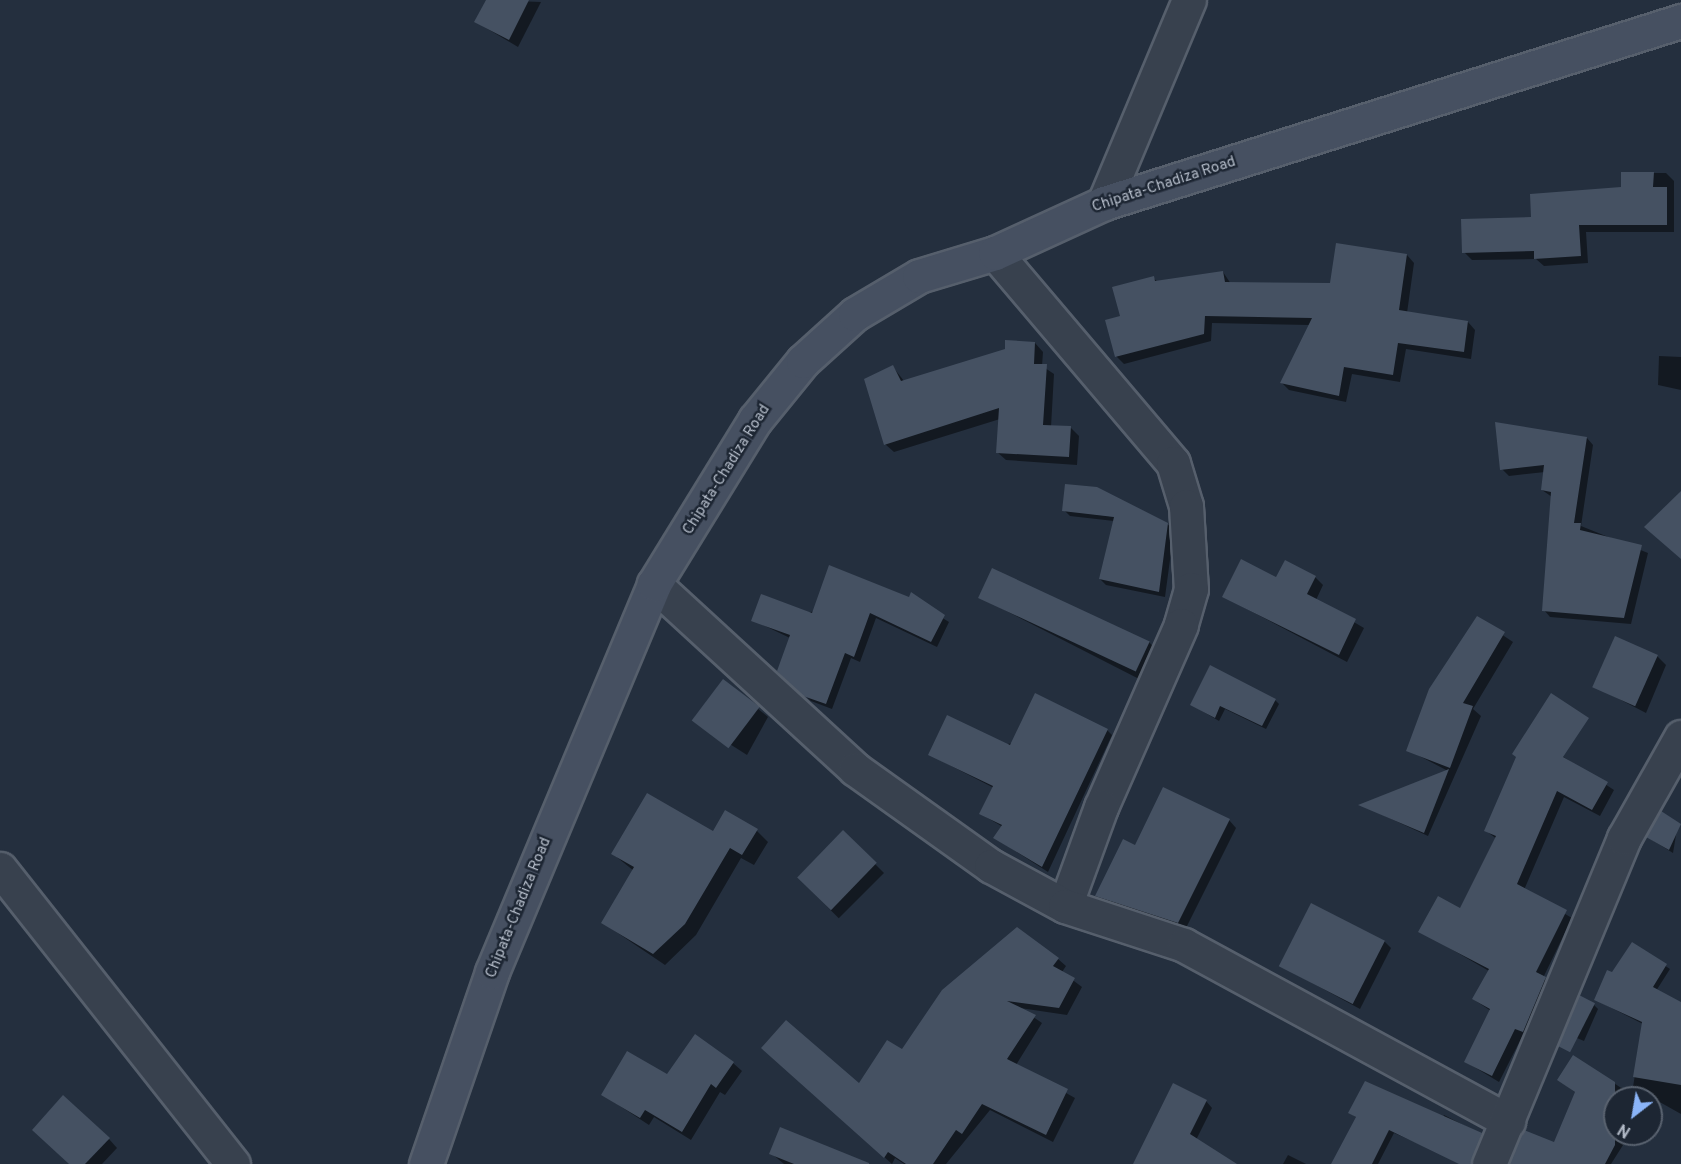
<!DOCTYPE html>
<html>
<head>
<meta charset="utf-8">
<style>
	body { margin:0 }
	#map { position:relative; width:1681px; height:1164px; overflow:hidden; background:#242f3e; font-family:Overpass,sans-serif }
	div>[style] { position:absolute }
	.shadow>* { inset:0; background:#0007; transform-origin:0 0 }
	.building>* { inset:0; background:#455162; transform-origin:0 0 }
	.roads { filter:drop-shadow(2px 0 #565f6c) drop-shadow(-2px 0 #565f6c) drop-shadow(0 2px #565f6c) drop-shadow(0 -2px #565f6c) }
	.street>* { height:33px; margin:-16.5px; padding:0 16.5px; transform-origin:16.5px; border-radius:16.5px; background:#38414e }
	.secondary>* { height:33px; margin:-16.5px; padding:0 16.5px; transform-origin:16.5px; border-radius:16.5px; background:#465061 }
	span { translate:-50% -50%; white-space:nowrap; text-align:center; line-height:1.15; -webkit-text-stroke:5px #1d2633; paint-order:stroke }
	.street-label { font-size:15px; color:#b4bcc9 }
	.north { position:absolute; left:1603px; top:1086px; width:60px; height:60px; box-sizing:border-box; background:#1d2633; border:2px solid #59626f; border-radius:50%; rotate:211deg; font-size:16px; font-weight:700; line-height:24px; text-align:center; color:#b4bcc9 }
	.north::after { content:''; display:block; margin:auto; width:21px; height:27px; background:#8ab4f8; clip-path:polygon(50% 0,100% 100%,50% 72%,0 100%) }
</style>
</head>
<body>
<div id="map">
	<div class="shadow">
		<i style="clip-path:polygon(487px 0,541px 2px,518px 47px,476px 22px)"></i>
		<i style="clip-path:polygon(1622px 173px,1666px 173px,1674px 181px,1674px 232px,1586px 232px,1588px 263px,1544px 266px,1536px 259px,1472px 260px,1464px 252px,1533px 218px,1622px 189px)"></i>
		<i style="clip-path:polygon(1407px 255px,1414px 263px,1407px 313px,1468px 322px,1475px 330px,1471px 359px,1406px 349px,1400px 382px,1352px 374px,1346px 402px,1289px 390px,1282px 383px,1310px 325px,1212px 323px,1211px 341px,1124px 364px,1116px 356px,1122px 317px,1153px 278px,1158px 282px,1223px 272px,1231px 284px,1331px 285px)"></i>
		<i style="clip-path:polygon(1035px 343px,1043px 352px,1042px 366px,1054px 374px,1051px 427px,1071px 428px,1079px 436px,1077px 465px,1006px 460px,997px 452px,1000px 419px,894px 452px,885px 444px,893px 367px,904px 381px)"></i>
		<i style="clip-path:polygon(1659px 356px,1681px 357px,1681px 390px,1658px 385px)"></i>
		<i style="clip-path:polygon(1587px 438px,1593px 445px,1581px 526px,1648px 553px,1631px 624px,1550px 617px,1544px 610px,1552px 497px,1542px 490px,1545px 472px,1509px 476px,1502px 469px)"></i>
		<i style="clip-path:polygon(1064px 510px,1167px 524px,1174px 530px,1165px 597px,1106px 585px,1100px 579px,1114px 521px,1070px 516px)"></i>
		<i style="clip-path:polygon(1315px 577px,1323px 585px,1316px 600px,1364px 628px,1347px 662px,1224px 597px,1277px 579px)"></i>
		<i style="clip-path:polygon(979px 597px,1149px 642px,1157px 651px,1143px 681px)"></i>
		<i style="clip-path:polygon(910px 598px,949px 622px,937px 647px,876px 618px,860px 662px,851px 658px,832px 709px,811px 701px,778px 671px,790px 638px,753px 620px)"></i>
		<i style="clip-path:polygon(1477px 618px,1513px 642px,1473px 709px,1481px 716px,1428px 836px,1361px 805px,1448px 771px,1408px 750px)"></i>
		<i style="clip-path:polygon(1657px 656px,1666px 665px,1646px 713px,1594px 686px)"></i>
		<i style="clip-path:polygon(724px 681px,768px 717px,747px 755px,700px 725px)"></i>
		<i style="clip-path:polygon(1275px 700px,1279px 704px,1266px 729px,1225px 709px,1219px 721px,1192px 705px)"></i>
		<i style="clip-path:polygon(1107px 730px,1112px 735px,1048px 872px,995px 838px,1003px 827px,981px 814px,994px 788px,930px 755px)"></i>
		<i style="clip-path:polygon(1527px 733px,1614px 790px,1600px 816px,1564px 797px,1524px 890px,1572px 918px,1543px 978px,1552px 985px,1537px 1022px,1531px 1019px,1499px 1082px,1466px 1062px,1491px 1011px,1473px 999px,1489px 971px,1420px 931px,1461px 911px,1497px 839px,1486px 831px)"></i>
		<i style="clip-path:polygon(1229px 820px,1236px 828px,1185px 930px,1096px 896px,1135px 847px)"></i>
		<i style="clip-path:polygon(1678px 823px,1673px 853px,1652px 840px)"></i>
		<i style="clip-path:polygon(757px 831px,768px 842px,754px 865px,741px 858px,696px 935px,665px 965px,603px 923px,634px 871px,613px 854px,714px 833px)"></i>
		<i style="left:843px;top:832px;width:58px;height:64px;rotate:45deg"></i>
		<i style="clip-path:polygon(1017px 929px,1058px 959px,1066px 966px,1062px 972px,1082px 987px,1067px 1015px,1020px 1008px,1042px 1023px,1016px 1065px,1075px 1098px,1053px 1142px,990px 1110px,946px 1164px,904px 1164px,895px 1158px,892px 1164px,770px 1055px,859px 1085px,903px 1052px)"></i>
		<i style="clip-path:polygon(1384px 941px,1391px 948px,1360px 1009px,1281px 966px)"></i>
		<i style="clip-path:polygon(1632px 944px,1670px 969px,1656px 991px,1681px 1004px,1681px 1114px,1633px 1087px,1643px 1024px,1596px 1000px)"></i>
		<i style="clip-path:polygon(1594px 1005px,1598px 1009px,1584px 1041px,1570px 1035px)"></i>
		<i style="clip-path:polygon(1573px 1057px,1637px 1098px,1615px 1098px,1615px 1134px,1630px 1134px,1611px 1164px,1510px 1164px,1554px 1144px,1576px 1093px,1559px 1080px)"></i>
		<i style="clip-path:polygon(733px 1063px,742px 1071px,725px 1095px,720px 1092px,691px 1140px,654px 1117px,649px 1125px,603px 1095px)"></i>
		<i style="clip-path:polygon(1206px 1101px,1212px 1108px,1196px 1140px,1234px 1164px,1134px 1164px)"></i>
		<i style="clip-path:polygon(1350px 1113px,1441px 1121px,1444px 1115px,1467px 1127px,1456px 1160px,1394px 1133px,1378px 1164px,1360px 1164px,1357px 1118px)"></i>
		<i style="clip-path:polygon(109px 1139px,117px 1148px,102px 1164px,70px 1164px)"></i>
		<i style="clip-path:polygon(771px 1153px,855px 1164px,784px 1164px)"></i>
		<i style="clip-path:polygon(1288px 1155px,1306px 1164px,1283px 1164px)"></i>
	</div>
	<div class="building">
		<i style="clip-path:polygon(486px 0,529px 0,509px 40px,474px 22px)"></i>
		<i style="clip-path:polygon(1621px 172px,1654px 172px,1653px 187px,1667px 187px,1667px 225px,1579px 225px,1581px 256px,1534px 259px,1534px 251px,1462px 253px,1461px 219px,1531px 217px,1530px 194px,1621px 187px)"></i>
		<i style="clip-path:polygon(1336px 243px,1407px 254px,1399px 310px,1468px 321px,1464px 352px,1398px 343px,1393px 375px,1344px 367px,1339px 396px,1280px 383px,1312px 318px,1205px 316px,1204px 334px,1115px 357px,1105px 320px,1120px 316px,1112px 287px,1154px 276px,1155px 281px,1223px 271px,1225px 282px,1330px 283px)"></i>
		<i style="clip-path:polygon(1005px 340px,1035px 342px,1034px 364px,1047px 364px,1043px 425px,1071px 426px,1069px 457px,996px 453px,999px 408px,884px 445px,864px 379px,893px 365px,901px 381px,1005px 349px)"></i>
		<i style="clip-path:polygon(1495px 422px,1587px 437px,1574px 523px,1581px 523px,1580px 530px,1642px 545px,1624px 618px,1542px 611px,1551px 492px,1541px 490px,1544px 465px,1500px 470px)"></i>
		<i style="clip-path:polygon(1065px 484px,1097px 487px,1168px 523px,1159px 592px,1099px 579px,1114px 517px,1062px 511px)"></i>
		<i style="clip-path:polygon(1681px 491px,1681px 559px,1644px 527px)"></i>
		<i style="clip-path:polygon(1241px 559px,1276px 577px,1285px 560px,1316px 576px,1307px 594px,1356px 619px,1339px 655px,1222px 597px)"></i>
		<i style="clip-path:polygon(829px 565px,909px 597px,911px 592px,945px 615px,931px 642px,870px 613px,854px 657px,845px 653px,826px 704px,803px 696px,777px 671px,790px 635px,751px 621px,761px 594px,812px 613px)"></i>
		<i style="left:992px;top:568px;width:174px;height:33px;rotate:25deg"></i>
		<i style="clip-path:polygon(1477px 616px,1505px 632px,1463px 703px,1473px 706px,1450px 768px,1406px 751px,1429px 689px)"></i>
		<i style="left:1615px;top:636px;width:47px;height:56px;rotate:24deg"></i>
		<i style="clip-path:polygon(1210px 665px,1276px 699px,1262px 726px,1220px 706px,1215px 718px,1190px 705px)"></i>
		<i style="left:723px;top:679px;width:46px;height:52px;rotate:37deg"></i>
		<i style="clip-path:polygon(1035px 693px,1108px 729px,1042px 867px,993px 838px,1002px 825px,979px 814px,993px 786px,928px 755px,947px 715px,1010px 745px)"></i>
		<i style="clip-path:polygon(1551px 693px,1589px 718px,1563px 757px,1608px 782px,1592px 810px,1557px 791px,1517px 884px,1567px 910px,1536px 972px,1546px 977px,1523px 1032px,1515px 1029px,1492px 1076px,1464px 1062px,1490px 1009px,1472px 999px,1489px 969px,1418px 932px,1438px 896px,1460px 908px,1496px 836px,1484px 831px,1516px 757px,1512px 754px)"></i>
		<i style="clip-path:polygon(1449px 769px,1424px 833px,1358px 805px)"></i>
		<i style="clip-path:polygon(1163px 787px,1230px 819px,1178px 923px,1095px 896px,1123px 839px,1135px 845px)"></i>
		<i style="clip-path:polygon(647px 793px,713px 831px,725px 810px,758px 829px,742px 855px,730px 848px,685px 924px,653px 954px,601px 923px,634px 867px,611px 854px)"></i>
		<i style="clip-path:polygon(1661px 811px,1681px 824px,1669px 850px,1646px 837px)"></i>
		<i style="left:843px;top:830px;width:47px;height:66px;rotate:44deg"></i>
		<i style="left:1311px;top:903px;width:83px;height:71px;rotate:27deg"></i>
		<i style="clip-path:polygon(1017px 927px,1059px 958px,1053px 966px,1075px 978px,1059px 1008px,1007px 1001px,1036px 1015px,1007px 1059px,1068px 1089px,1046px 1135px,982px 1104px,962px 1134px,956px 1130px,933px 1164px,906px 1164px,888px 1152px,884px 1158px,761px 1048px,786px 1020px,859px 1083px,887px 1040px,902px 1049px,942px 990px)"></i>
		<i style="clip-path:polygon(1632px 942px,1667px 964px,1653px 987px,1681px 1002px,1681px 1085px,1633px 1077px,1642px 1022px,1594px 1000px,1607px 970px,1612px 972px)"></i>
		<i style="left:1579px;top:995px;width:18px;height:55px;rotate:27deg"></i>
		<i style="clip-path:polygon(695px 1034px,734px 1062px,716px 1088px,711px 1084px,682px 1132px,645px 1110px,640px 1118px,601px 1095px,627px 1051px,667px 1074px)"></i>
		<i style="clip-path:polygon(1573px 1055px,1615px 1082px,1615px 1145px,1605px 1164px,1509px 1164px,1524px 1130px,1554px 1142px,1575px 1092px,1557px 1080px)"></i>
		<i style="clip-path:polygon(1365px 1081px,1482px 1133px,1471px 1164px,1459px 1164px,1389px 1130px,1372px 1164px,1331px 1164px,1356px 1117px,1348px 1113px)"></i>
		<i style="clip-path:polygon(1173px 1083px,1207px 1100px,1190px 1134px,1237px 1164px,1133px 1164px)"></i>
		<i style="clip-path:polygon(63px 1095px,110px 1138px,85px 1164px,69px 1164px,32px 1130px)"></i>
		<i style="clip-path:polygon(780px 1127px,869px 1163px,869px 1164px,794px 1164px,769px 1154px)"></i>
	</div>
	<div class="roads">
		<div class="street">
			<i style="left:1104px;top:203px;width:220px;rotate:-67.3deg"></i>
			<i style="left:995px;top:253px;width:275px;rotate:49.7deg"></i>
			<i style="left:1173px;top:463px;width:45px;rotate:73.2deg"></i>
			<i style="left:1186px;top:506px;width:83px;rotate:86.6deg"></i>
			<i style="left:1191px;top:589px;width:37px;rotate:106deg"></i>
			<i style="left:1181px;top:625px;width:199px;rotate:113.7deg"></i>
			<i style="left:1101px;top:807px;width:105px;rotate:110deg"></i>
			<i style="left:654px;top:584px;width:273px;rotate:42.6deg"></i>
			<i style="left:855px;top:769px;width:167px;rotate:35.5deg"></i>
			<i style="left:991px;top:866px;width:84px;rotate:28.4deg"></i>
			<i style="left:1065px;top:906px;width:125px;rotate:18.1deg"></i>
			<i style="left:1184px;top:945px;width:369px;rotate:28.5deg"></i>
			<i style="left:0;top:869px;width:376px;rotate:51.7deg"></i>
			<i style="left:1489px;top:1164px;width:353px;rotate:-67.5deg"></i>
			<i style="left:1624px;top:838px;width:116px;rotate:-60.6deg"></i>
		</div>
		<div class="secondary">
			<i style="left:426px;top:1164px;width:203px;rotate:-71deg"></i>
			<i style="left:492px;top:972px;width:420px;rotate:-67.3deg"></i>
			<i style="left:654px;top:584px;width:193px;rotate:-58.4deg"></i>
			<i style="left:755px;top:420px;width:76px;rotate:-50.9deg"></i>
			<i style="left:803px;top:361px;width:70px;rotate:-42.1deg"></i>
			<i style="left:855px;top:314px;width:74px;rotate:-30.7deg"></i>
			<i style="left:919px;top:276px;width:79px;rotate:-16.8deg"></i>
			<i style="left:995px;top:253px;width:120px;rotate:-24.6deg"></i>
			<i style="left:1104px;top:203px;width:605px;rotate:-17.51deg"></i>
		</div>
	</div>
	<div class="street-label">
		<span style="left:1164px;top:185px;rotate:-18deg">Chipata-Chadiza Road</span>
		<span style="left:727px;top:470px;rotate:-58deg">Chipata-Chadiza Road</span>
		<span style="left:519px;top:908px;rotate:-68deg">Chipata-Chadiza Road</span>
	</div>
	<div class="north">N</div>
</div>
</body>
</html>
